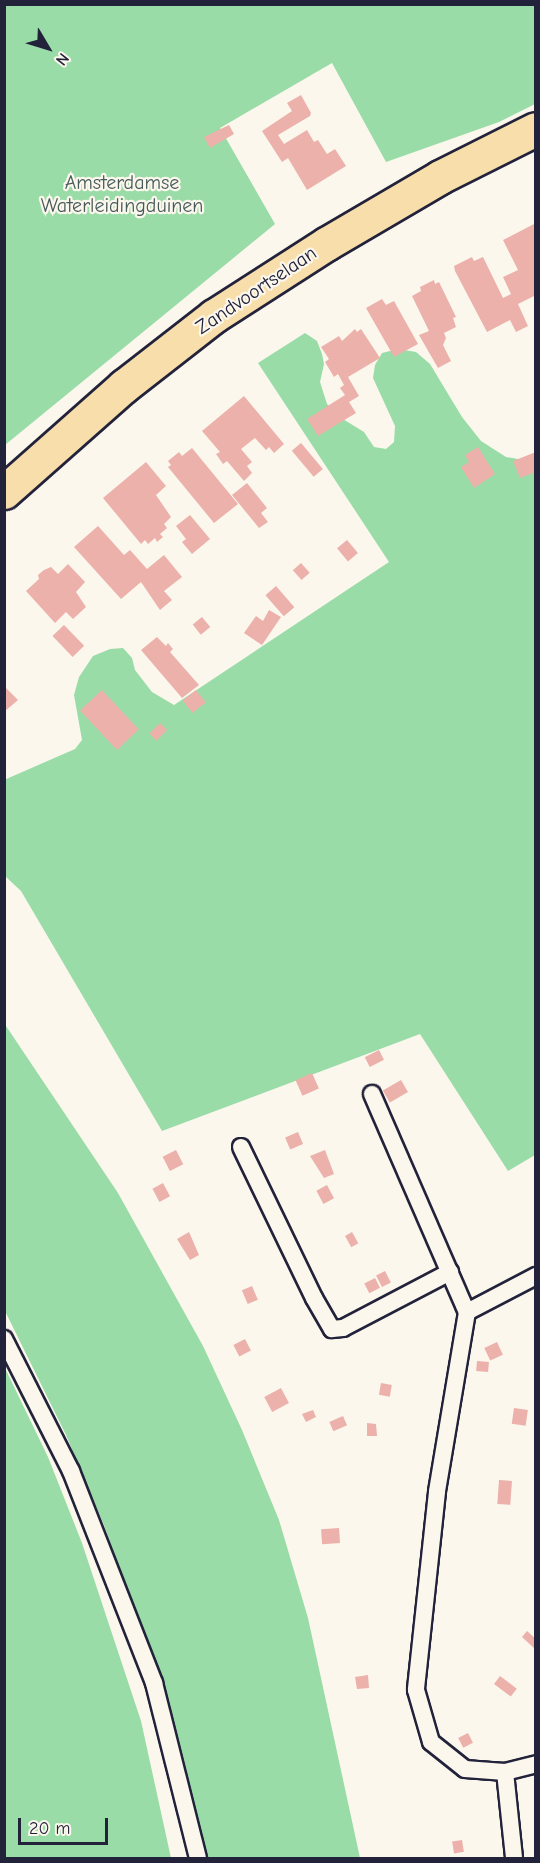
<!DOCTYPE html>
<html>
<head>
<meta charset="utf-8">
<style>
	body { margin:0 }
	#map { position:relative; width:540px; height:1863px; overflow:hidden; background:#fbf7ec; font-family:"Comic Neue",sans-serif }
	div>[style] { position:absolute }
	.green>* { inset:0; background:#99dca7 }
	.building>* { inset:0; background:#ecb1ab; transform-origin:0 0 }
	.roads { filter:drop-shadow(2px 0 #22223b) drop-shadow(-2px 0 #22223b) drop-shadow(0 2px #22223b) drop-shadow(0 -2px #22223b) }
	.lane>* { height:16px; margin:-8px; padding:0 8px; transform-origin:8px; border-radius:8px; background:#fbf7ec }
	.primary>* { height:33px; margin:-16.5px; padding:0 16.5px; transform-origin:16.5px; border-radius:16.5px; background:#f8deab }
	span { translate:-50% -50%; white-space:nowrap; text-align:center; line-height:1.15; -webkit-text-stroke:4.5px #fbf7ec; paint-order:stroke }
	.park-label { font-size:20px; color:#465a5b }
	.street-label { font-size:20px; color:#22223b }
	.frame { position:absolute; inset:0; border:6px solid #22223b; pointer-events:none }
	.north { position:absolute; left:18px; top:18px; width:60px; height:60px; -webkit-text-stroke:4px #fbf7ec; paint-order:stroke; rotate:128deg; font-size:16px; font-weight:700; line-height:24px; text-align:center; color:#22223b }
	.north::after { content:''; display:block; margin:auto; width:21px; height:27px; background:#22223b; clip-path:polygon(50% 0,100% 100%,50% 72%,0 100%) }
	.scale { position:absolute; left:18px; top:1818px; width:90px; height:27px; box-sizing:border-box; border:3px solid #22223b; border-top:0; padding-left:8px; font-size:18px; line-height:21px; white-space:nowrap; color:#22223b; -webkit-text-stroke:4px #fbf7ec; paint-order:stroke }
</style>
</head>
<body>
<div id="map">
	<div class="green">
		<i style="clip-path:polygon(5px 5px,535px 5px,535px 104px,499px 122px,386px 162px,332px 63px,220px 128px,275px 224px,5px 445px)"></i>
		<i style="clip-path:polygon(305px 333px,317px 341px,322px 354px,324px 364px,320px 382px,327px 404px,338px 416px,364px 432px,374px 447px,386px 449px,394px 442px,395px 426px,373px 378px,375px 365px,382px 353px,398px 349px,416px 352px,430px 364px,462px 417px,481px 441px,506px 457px,535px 462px,535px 1155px,508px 1171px,420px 1034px,162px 1131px,21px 891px,5px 876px,4px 780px,75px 749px,82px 740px,74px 695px,79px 677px,93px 656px,110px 649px,123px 648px,132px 658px,135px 670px,152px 692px,174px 705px,389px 562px,258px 363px)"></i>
		<i style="clip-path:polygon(4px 1023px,118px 1193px,203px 1346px,242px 1430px,279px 1520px,308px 1618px,360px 1858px,197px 1858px,137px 1619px,104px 1525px,66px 1435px,5px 1311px)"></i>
		<i style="clip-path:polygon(4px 1366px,48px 1457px,82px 1543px,141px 1721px,171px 1858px,5px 1858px)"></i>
	</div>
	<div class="building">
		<i style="clip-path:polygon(301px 95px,311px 113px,310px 116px,278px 135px,284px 144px,307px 130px,314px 142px,318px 140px,327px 154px,335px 149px,346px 166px,307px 190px,288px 158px,282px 162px,262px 131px,292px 111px,287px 103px)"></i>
		<i style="clip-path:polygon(229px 125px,234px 134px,210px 148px,204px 137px)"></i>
		<i style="clip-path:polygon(536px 223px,536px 295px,518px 304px,528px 326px,516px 332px,510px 320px,487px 332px,455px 271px,454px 266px,472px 257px,474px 261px,483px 257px,503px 298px,511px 294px,503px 277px,518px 270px,503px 240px)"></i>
		<i style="clip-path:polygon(434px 280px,435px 284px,439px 282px,456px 317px,453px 318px,456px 327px,444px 333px,446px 338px,443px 345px,451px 361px,438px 368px,419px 335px,429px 331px,412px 296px,421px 291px,420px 287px)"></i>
		<i style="clip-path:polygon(382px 299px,386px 305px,394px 301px,418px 344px,394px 357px,366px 308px)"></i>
		<i style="clip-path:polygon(355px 329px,357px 332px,361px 329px,380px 358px,348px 377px,359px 396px,349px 402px,356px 413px,318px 436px,307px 419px,345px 395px,340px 388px,344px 385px,338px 374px,334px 377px,325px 362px,329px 359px,321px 347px,339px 336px,342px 341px)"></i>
		<i style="clip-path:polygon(244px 396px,284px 444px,274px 453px,269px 447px,266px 450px,255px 438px,241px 449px,252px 462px,247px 466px,252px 473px,244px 481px,227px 461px,223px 464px,216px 454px,220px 452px,202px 431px)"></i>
		<i style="left:301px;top:443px;width:34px;height:12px;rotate:50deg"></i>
		<i style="clip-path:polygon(478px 447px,495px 474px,474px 488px,461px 467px,469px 462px,465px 455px)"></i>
		<i style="clip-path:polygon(192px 448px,238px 504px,214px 523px,168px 467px,171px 465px,168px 461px,179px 452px,182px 456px)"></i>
		<i style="clip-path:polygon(536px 452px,536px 472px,520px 478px,513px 461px)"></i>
		<i style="clip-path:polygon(146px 462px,166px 486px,156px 495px,171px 517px,164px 524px,167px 528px,160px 534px,163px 537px,157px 542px,155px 538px,148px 544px,145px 540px,141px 544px,103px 498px)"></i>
		<i style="clip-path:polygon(247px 483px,267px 508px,261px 513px,268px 522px,259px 528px,232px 495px)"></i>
		<i style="clip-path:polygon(190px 515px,210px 539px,192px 554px,182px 542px,186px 539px,176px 526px)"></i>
		<i style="clip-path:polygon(98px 526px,124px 555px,130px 550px,147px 569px,164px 555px,182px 577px,164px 591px,172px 600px,160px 610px,141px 582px,121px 599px,74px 547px)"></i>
		<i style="left:347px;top:540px;width:17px;height:13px;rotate:50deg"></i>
		<i style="left:301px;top:563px;width:13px;height:11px;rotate:48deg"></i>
		<i style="clip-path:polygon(68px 564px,85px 582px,76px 592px,86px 607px,73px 619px,66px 612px,55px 623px,26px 591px,39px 579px,38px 575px,44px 570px,51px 567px,58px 574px)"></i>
		<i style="left:276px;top:586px;width:28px;height:14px;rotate:49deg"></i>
		<i style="clip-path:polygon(269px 610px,281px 617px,262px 645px,244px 633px,256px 616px,263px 621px)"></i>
		<i style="left:202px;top:617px;width:13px;height:12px;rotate:51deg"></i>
		<i style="left:64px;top:625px;width:29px;height:16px;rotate:46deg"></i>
		<i style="clip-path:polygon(157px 637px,166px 646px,168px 643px,173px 649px,170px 652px,199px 685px,182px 698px,141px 650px)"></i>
		<i style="clip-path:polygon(4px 686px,18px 700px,4px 712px)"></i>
		<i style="left:102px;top:690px;width:54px;height:30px;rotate:47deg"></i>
		<i style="left:196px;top:690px;width:16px;height:17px;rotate:52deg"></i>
		<i style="left:160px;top:723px;width:10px;height:15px;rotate:45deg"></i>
		<i style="left:379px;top:1050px;width:11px;height:16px;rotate:63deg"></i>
		<i style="left:312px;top:1073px;width:17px;height:18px;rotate:66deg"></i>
		<i style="left:401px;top:1080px;width:14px;height:21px;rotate:60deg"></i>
		<i style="left:298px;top:1132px;width:13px;height:14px;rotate:67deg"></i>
		<i style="left:176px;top:1150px;width:16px;height:15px;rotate:63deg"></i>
		<i style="clip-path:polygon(325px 1150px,334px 1174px,324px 1178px,310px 1156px)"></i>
		<i style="left:163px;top:1183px;width:15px;height:12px;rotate:62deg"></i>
		<i style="left:327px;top:1185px;width:15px;height:12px;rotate:62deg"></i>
		<i style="clip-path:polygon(189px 1232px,199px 1255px,190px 1260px,177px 1239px)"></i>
		<i style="left:352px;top:1232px;width:13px;height:8px;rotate:61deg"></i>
		<i style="left:385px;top:1271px;width:13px;height:10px;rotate:63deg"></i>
		<i style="left:375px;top:1278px;width:11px;height:12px;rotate:63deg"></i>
		<i style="left:252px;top:1286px;width:15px;height:11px;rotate:67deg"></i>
		<i style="left:245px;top:1339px;width:13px;height:13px;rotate:63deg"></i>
		<i style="left:497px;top:1342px;width:14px;height:14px;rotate:65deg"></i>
		<i style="left:477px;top:1361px;width:12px;height:10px;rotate:5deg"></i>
		<i style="left:381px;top:1383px;width:11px;height:12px;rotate:10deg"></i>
		<i style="left:281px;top:1388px;width:17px;height:19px;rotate:62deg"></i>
		<i style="left:514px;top:1408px;width:14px;height:16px;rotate:8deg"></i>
		<i style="clip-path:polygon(313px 1410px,316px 1417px,306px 1422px,302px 1414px)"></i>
		<i style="left:343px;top:1416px;width:10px;height:15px;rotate:66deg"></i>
		<i style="clip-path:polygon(367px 1423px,376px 1424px,377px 1436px,367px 1436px)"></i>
		<i style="left:499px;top:1480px;width:13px;height:24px;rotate:4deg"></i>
		<i style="left:339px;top:1528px;width:15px;height:18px;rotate:86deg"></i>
		<i style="clip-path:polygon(527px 1631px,536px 1639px,536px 1650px,522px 1637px)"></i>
		<i style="clip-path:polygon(368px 1675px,369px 1688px,357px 1689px,355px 1677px)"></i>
		<i style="left:500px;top:1676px;width:21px;height:10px;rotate:37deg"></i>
		<i style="left:468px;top:1733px;width:11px;height:11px;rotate:63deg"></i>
		<i style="left:462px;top:1840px;width:12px;height:10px;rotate:81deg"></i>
	</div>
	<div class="roads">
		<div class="lane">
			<i style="left:372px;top:1094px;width:238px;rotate:66.5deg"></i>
			<i style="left:467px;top:1312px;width:182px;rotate:99.5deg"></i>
			<i style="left:437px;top:1492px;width:199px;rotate:96.1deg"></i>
			<i style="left:416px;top:1690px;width:54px;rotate:73.9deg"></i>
			<i style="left:431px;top:1742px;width:43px;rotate:38.5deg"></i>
			<i style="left:465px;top:1769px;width:40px;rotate:4.3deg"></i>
			<i style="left:505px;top:1772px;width:32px;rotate:-14deg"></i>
			<i style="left:241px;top:1147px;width:168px;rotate:64.2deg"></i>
			<i style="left:314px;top:1298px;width:36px;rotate:60deg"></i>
			<i style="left:332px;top:1329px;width:11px;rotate:-5deg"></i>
			<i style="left:343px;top:1328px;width:121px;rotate:-27.6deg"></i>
			<i style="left:467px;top:1312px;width:78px;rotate:-27.6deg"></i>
			<i style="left:4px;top:1339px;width:148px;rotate:63.1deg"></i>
			<i style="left:71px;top:1471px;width:228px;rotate:68.6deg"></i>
			<i style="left:154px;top:1683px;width:180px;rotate:75.9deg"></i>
			<i style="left:505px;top:1772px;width:86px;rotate:84deg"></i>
		</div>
		<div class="primary">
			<i style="left:4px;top:492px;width:160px;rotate:-41.5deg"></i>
			<i style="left:124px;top:386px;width:114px;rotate:-37.9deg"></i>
			<i style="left:214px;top:316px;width:133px;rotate:-32.7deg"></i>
			<i style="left:326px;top:244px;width:132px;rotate:-30.4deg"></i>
			<i style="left:440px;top:177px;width:107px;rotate:-26.6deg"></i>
		</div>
	</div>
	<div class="park-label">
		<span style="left:122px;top:194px">Amsterdamse<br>Waterleidingduinen</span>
	</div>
	<div class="street-label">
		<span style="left:256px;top:290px;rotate:-34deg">Zandvoortselaan</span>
	</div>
	<div class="frame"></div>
	<div class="north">N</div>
	<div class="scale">20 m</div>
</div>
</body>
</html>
